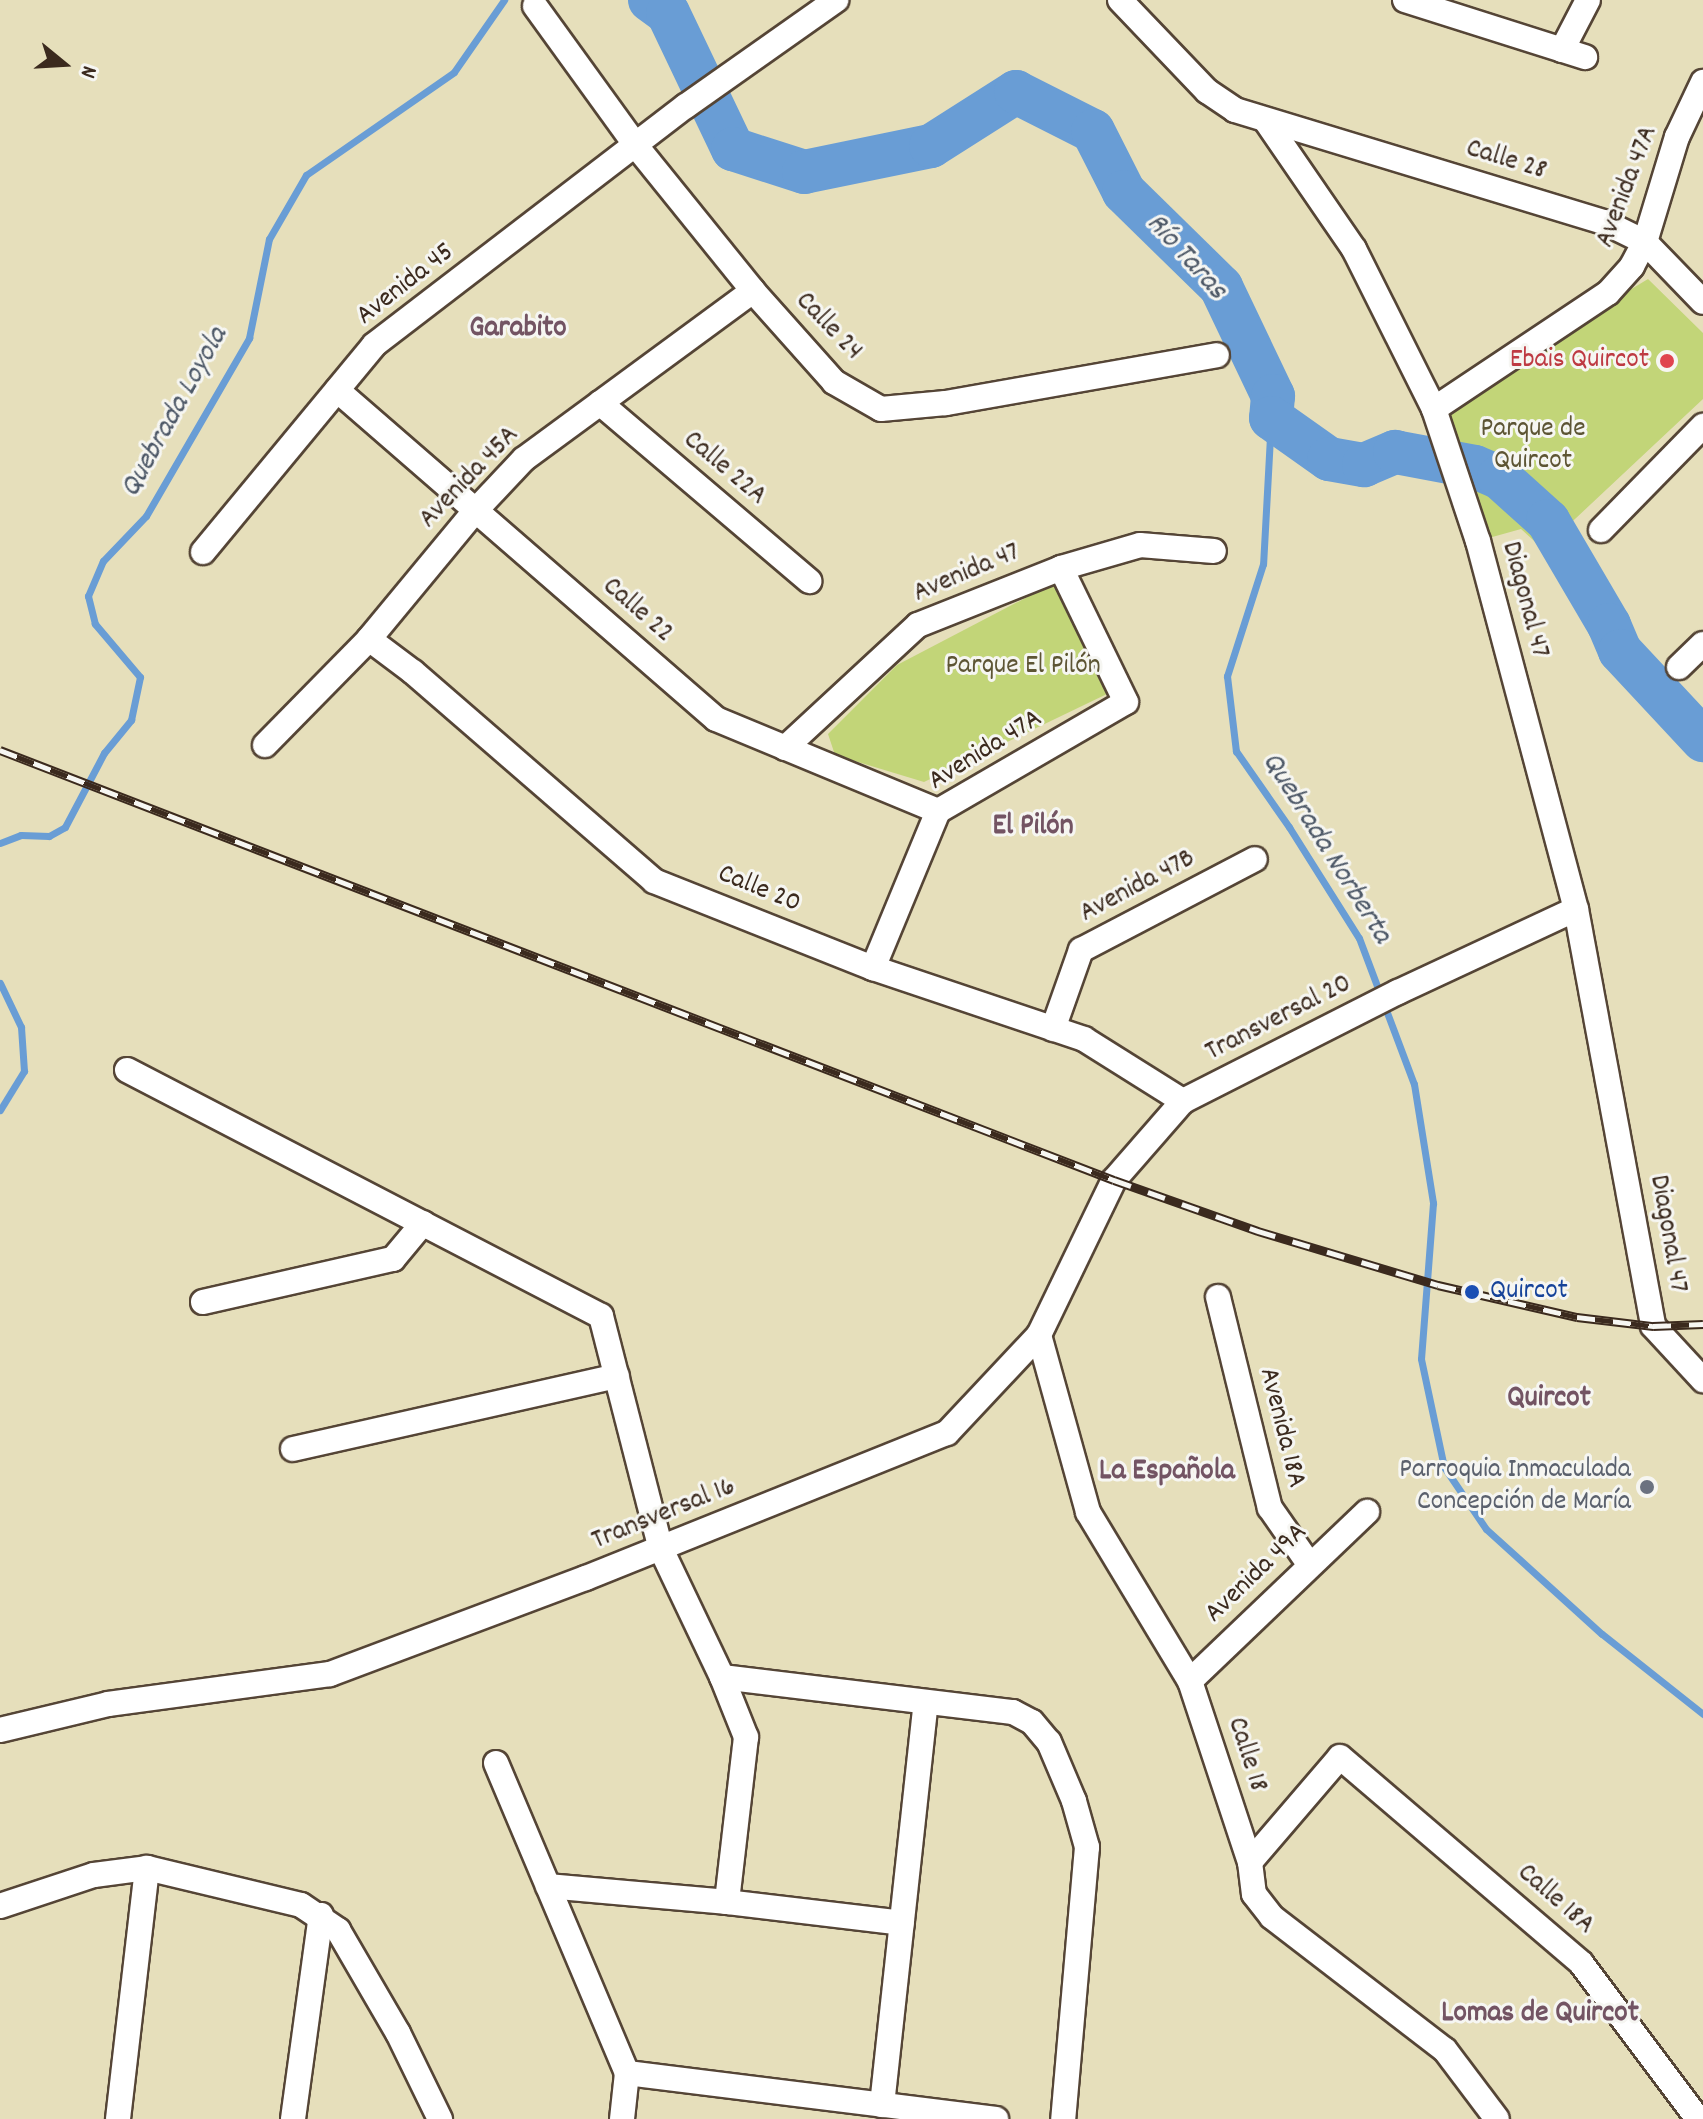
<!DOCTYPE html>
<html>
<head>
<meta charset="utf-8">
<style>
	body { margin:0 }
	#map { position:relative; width:1703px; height:2119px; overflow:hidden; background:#e6dfbb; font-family:Dekko,sans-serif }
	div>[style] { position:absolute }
	.green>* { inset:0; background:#c2d578 }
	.stream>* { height:7px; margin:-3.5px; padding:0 3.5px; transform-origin:3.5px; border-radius:3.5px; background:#699dd5 }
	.river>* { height:44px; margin:-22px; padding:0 22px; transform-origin:22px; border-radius:22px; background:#699dd5 }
	.roads { filter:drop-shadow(2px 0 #554536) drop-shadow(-2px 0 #554536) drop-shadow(0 2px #554536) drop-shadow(0 -2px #554536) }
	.minor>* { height:24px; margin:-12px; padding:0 12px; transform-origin:12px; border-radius:12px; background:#fff }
	.rail>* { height:9px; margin-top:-4.5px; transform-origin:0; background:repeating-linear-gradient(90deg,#f6f6f2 0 18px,#3b2a1e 0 36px); box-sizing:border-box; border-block:2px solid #3b2a1e }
	.dots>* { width:22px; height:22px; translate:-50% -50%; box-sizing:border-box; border:4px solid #f6f6f2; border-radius:50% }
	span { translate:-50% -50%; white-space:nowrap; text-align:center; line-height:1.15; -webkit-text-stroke:6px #f6f6f2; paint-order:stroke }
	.street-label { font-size:28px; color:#3b2a1e }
	.health-label { font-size:28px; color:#be3a42 }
	.right { translate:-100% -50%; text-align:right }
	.park-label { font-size:28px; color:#5d5534 }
	.transit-label { font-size:28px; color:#164399 }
	.left { translate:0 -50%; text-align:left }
	.worship-label { font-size:28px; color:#5b616d }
	.water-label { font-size:30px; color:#4d5867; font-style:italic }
	.neighbourhood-label { font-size:30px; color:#735463; font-weight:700 }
	.north { position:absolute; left:24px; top:24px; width:80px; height:80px; -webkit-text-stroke:6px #f6f6f2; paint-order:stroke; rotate:108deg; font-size:22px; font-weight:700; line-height:32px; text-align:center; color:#3b2a1e }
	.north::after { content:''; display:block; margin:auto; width:28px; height:36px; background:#3b2a1e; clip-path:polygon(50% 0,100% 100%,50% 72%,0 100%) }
</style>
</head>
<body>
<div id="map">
	<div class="green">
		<i style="clip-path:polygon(1648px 279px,1703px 333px,1703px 399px,1543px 549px,1521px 529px,1478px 541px,1434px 409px)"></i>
		<i style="clip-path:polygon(1056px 582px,1109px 693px,924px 782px,835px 755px,828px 734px,897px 665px)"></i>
	</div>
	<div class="stream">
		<i style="left:1271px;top:418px;width:146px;rotate:93.1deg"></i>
		<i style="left:1263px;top:564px;width:118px;rotate:107.8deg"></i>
		<i style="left:1227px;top:676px;width:76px;rotate:83.2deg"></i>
		<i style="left:1236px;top:751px;width:93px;rotate:55.1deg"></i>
		<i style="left:1289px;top:827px;width:131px;rotate:57.8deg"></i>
		<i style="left:1359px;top:938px;width:156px;rotate:69.4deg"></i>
		<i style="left:1414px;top:1084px;width:121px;rotate:80.9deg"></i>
		<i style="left:1433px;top:1203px;width:156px;rotate:94.4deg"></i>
		<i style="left:1421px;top:1359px;width:110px;rotate:78deg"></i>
		<i style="left:1444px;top:1467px;width:75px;rotate:55.9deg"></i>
		<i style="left:1486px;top:1529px;width:156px;rotate:42.2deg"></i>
		<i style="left:1602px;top:1634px;width:129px;rotate:38.4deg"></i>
		<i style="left:0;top:843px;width:22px;rotate:-21deg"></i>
		<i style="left:21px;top:835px;width:28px;rotate:2deg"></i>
		<i style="left:49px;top:836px;width:18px;rotate:-29deg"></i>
		<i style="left:65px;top:827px;width:84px;rotate:-62.2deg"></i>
		<i style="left:104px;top:753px;width:43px;rotate:-50.7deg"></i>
		<i style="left:131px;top:720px;width:44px;rotate:-78.2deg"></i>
		<i style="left:140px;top:677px;width:70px;rotate:-130.3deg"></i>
		<i style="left:95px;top:624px;width:29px;rotate:-104deg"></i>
		<i style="left:88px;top:596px;width:38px;rotate:-67deg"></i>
		<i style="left:103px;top:561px;width:62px;rotate:-46.3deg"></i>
		<i style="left:146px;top:516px;width:206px;rotate:-59.9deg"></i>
		<i style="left:249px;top:338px;width:101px;rotate:-78.6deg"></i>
		<i style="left:269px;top:239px;width:74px;rotate:-60deg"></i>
		<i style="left:306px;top:175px;width:180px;rotate:-34.8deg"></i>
		<i style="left:454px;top:72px;width:88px;rotate:-55.2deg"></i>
		<i style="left:0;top:983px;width:49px;rotate:64.5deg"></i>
		<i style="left:21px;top:1027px;width:44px;rotate:86.1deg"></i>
		<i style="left:24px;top:1071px;width:46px;rotate:121.6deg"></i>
	</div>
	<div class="river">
		<i style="left:650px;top:0;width:22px;rotate:36deg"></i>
		<i style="left:668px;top:13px;width:151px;rotate:64.5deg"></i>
		<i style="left:733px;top:149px;width:75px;rotate:17.9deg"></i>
		<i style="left:804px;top:172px;width:130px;rotate:-11.6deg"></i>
		<i style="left:931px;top:146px;width:101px;rotate:-32.4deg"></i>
		<i style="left:1016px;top:92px;width:86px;rotate:26.9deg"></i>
		<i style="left:1093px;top:131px;width:68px;rotate:63.1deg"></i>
		<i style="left:1124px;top:192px;width:136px;rotate:44.4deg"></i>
		<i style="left:1221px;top:287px;width:121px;rotate:64.5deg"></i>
		<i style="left:1273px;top:396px;width:22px;rotate:95deg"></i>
		<i style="left:1271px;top:418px;width:71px;rotate:35.3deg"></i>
		<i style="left:1329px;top:459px;width:36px;rotate:10deg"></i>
		<i style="left:1364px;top:465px;width:34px;rotate:-23deg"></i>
		<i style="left:1395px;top:452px;width:81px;rotate:10.6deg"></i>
		<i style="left:1475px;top:467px;width:26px;rotate:23deg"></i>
		<i style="left:1499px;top:477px;width:66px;rotate:41.9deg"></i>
		<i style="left:1548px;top:521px;width:121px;rotate:59.6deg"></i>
		<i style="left:1609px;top:625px;width:28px;rotate:67deg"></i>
		<i style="left:1620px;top:651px;width:122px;rotate:47deg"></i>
	</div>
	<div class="roads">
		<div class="minor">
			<i style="left:1120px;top:0;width:126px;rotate:46.3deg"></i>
			<i style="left:1207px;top:91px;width:34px;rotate:34deg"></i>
			<i style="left:1235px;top:110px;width:386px;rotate:16.9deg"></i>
			<i style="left:1604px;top:222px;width:46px;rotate:26deg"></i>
			<i style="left:1645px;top:242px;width:83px;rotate:46deg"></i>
			<i style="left:1405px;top:0;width:189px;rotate:17.6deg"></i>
			<i style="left:535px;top:6px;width:174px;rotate:54.1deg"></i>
			<i style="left:637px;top:147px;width:185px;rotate:51.1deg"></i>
			<i style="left:753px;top:291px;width:122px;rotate:48.3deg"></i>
			<i style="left:834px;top:382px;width:54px;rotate:29.9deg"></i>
			<i style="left:881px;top:409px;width:65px;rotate:-5.3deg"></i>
			<i style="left:946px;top:403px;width:275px;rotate:-10deg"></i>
			<i style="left:1562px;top:50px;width:56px;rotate:-62.5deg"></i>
			<i style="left:1266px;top:121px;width:155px;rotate:55.5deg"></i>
			<i style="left:1354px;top:249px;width:179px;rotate:63.4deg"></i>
			<i style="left:1434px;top:409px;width:139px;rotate:71.6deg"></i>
			<i style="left:1478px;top:541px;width:381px;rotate:75.1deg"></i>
			<i style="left:1576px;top:909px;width:424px;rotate:79.5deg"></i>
			<i style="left:1653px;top:1326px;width:74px;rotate:47.2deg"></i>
			<i style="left:337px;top:390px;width:502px;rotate:40.96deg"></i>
			<i style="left:716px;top:719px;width:240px;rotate:22.5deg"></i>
			<i style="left:600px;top:403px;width:275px;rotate:40.4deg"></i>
			<i style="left:1434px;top:409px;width:209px;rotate:-33.7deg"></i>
			<i style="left:1608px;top:293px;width:36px;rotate:-48deg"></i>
			<i style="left:1632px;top:266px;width:27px;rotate:-62deg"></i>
			<i style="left:1645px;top:242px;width:110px;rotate:-73.1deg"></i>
			<i style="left:1677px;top:137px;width:61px;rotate:-64.7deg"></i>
			<i style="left:1601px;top:530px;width:146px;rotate:-45.6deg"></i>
			<i style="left:203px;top:552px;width:268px;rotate:-50.4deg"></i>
			<i style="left:374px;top:345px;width:393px;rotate:-37.5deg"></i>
			<i style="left:686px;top:106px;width:184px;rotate:-35.2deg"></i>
			<i style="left:369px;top:639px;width:55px;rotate:36.9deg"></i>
			<i style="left:413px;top:672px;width:319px;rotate:40.9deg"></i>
			<i style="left:654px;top:881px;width:236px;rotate:21.7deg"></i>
			<i style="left:873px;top:968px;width:223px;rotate:18.6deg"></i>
			<i style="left:1084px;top:1039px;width:117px;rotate:32.1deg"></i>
			<i style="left:1679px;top:667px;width:33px;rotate:-44deg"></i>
			<i style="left:265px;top:745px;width:148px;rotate:-45.5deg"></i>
			<i style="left:369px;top:639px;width:166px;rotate:-50.4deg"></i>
			<i style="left:475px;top:511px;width:71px;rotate:-46.7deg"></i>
			<i style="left:524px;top:459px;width:284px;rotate:-36.3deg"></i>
			<i style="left:785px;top:748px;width:181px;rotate:-42.8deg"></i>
			<i style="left:918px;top:625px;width:154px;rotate:-21.7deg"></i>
			<i style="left:1061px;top:568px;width:82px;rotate:-16.2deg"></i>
			<i style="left:1140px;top:545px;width:74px;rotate:4.6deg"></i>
			<i style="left:873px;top:968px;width:170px;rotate:-67.5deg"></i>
			<i style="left:938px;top:811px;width:217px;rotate:-30.1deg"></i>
			<i style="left:1126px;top:702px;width:149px;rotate:-115.9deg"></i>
			<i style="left:1053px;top:1029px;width:84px;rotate:-70.5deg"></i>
			<i style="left:1081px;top:950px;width:196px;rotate:-27.6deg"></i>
			<i style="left:127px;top:1070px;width:534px;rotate:27.43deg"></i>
			<i style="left:601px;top:1316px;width:241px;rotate:75.6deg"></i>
			<i style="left:661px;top:1549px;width:142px;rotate:64.5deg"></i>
			<i style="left:722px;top:1677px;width:293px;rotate:6.9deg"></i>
			<i style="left:1013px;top:1712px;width:21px;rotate:28deg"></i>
			<i style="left:1032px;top:1722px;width:26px;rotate:50deg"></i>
			<i style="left:1049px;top:1742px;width:64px;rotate:67deg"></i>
			<i style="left:1074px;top:1801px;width:48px;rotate:74.2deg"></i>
			<i style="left:1087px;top:1847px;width:273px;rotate:95deg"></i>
			<i style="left:1218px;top:1297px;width:217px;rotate:76.2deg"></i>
			<i style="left:1270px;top:1508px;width:68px;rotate:55.1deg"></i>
			<i style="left:203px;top:1302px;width:195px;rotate:-12.8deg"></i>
			<i style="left:393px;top:1259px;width:47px;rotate:-50.2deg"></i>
			<i style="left:1039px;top:1335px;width:184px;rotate:74.5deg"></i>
			<i style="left:1088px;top:1512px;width:197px;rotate:58.9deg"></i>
			<i style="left:1190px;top:1681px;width:191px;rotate:71.7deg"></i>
			<i style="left:1250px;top:1862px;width:32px;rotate:83deg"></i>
			<i style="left:1254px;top:1894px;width:29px;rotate:52deg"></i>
			<i style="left:1272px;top:1917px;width:218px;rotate:37.6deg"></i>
			<i style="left:1445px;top:2050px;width:86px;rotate:53deg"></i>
			<i style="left:293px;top:1449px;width:332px;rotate:-12.7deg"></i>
			<i style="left:722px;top:1677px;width:65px;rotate:68.2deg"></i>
			<i style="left:746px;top:1737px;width:166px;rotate:96.6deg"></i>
			<i style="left:727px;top:1902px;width:176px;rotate:6.8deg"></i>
			<i style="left:1190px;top:1681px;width:245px;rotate:-43.7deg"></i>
			<i style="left:0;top:1730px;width:111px;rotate:-13.5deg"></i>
			<i style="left:108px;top:1704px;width:224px;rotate:-7.7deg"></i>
			<i style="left:330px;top:1674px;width:273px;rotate:-20.6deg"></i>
			<i style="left:586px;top:1578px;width:389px;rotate:-21.9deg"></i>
			<i style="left:947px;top:1433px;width:134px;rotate:-46.8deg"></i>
			<i style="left:1039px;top:1335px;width:172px;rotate:-64.2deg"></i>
			<i style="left:1114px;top:1180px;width:105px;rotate:-48.9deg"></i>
			<i style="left:1183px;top:1101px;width:241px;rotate:-26.9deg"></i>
			<i style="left:1398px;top:992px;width:196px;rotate:-25deg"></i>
			<i style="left:496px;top:1763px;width:337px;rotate:67.1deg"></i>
			<i style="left:1250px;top:1862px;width:138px;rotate:-49.4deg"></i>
			<i style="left:1340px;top:1757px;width:317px;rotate:40.5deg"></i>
			<i style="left:1581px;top:1963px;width:195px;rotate:53.1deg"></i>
			<i style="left:548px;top:1886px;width:180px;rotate:5.1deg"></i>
			<i style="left:0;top:1906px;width:99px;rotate:-18.3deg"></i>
			<i style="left:94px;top:1875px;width:53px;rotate:-7.5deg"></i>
			<i style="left:147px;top:1868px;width:158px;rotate:13.5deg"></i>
			<i style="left:301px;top:1905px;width:45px;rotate:34deg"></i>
			<i style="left:338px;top:1930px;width:119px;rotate:59.8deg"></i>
			<i style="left:398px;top:2033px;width:96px;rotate:64deg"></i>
			<i style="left:882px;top:2105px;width:405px;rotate:-83.8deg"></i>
			<i style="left:118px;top:2119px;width:253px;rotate:-83.4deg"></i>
			<i style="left:293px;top:2119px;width:206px;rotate:-82.2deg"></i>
			<i style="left:622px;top:2119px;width:46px;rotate:-83.8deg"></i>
			<i style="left:627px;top:2073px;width:372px;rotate:7.1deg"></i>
		</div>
	</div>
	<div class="rail">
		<i style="left:0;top:750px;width:1194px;rotate:21.11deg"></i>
		<i style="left:1114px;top:1180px;width:153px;rotate:19.5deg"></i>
		<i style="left:1258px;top:1231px;width:188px;rotate:16.7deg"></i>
		<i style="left:1438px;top:1285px;width:143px;rotate:13deg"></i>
		<i style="left:1577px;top:1317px;width:77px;rotate:6.8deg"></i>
		<i style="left:1653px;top:1326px;width:50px;rotate:-2.3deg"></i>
	</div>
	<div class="dots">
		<i style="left:1667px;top:361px;background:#e0444e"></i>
		<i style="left:1472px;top:1292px;background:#1a4fb4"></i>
		<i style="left:1647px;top:1487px;background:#6b7280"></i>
	</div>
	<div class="street-label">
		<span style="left:1506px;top:161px;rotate:17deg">Calle 28</span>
		<span style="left:1628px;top:187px;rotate:-69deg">Avenida 47A</span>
		<span style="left:406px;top:285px;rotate:-38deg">Avenida 45</span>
		<span style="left:828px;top:327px;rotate:46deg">Calle 24</span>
		<span style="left:724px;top:469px;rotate:40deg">Calle 22A</span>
		<span style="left:470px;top:478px;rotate:-46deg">Avenida 45A</span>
		<span style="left:967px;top:574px;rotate:-23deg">Avenida 47</span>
		<span style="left:1524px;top:600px;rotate:75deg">Diagonal 47</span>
		<span style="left:637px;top:611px;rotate:41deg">Calle 22</span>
		<span style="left:986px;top:751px;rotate:-32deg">Avenida 47A</span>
		<span style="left:1138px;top:887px;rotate:-28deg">Avenida 47B</span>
		<span style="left:759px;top:890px;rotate:22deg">Calle 20</span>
		<span style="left:1279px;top:1019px;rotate:-27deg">Transversal 20</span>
		<span style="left:1667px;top:1234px;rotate:80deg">Diagonal 47</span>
		<span style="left:1281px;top:1428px;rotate:76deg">Avenida 18A</span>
		<span style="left:664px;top:1515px;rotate:-22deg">Transversal 16</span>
		<span style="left:1257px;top:1574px;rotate:-44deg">Avenida 49A</span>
		<span style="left:1246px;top:1755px;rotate:72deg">Calle 18</span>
		<span style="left:1555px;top:1900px;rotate:41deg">Calle 18A</span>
	</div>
	<div class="health-label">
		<span class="right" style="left:1649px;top:361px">Ebais Quircot</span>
	</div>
	<div class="park-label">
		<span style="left:1533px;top:446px">Parque de<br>Quircot</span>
		<span style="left:1023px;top:667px">Parque El Pilón</span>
	</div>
	<div class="transit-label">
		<span class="left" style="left:1490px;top:1292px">Quircot</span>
	</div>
	<div class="worship-label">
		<span class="right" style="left:1631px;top:1487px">Parroquia Inmaculada<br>Concepción de María</span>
	</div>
	<div class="water-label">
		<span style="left:1185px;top:258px;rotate:48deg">Río Taras</span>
		<span style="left:176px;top:413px;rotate:-61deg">Quebrada Loyola</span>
		<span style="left:1325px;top:849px;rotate:58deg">Quebrada Norberta</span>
	</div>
	<div class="neighbourhood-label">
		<span style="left:518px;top:330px">Garabito</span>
		<span style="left:1033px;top:828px">El Pilón</span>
		<span style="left:1549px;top:1400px">Quircot</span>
		<span style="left:1167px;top:1473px">La Española</span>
		<span style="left:1540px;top:2015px">Lomas de Quircot</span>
	</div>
	<div class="north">N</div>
</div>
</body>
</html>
